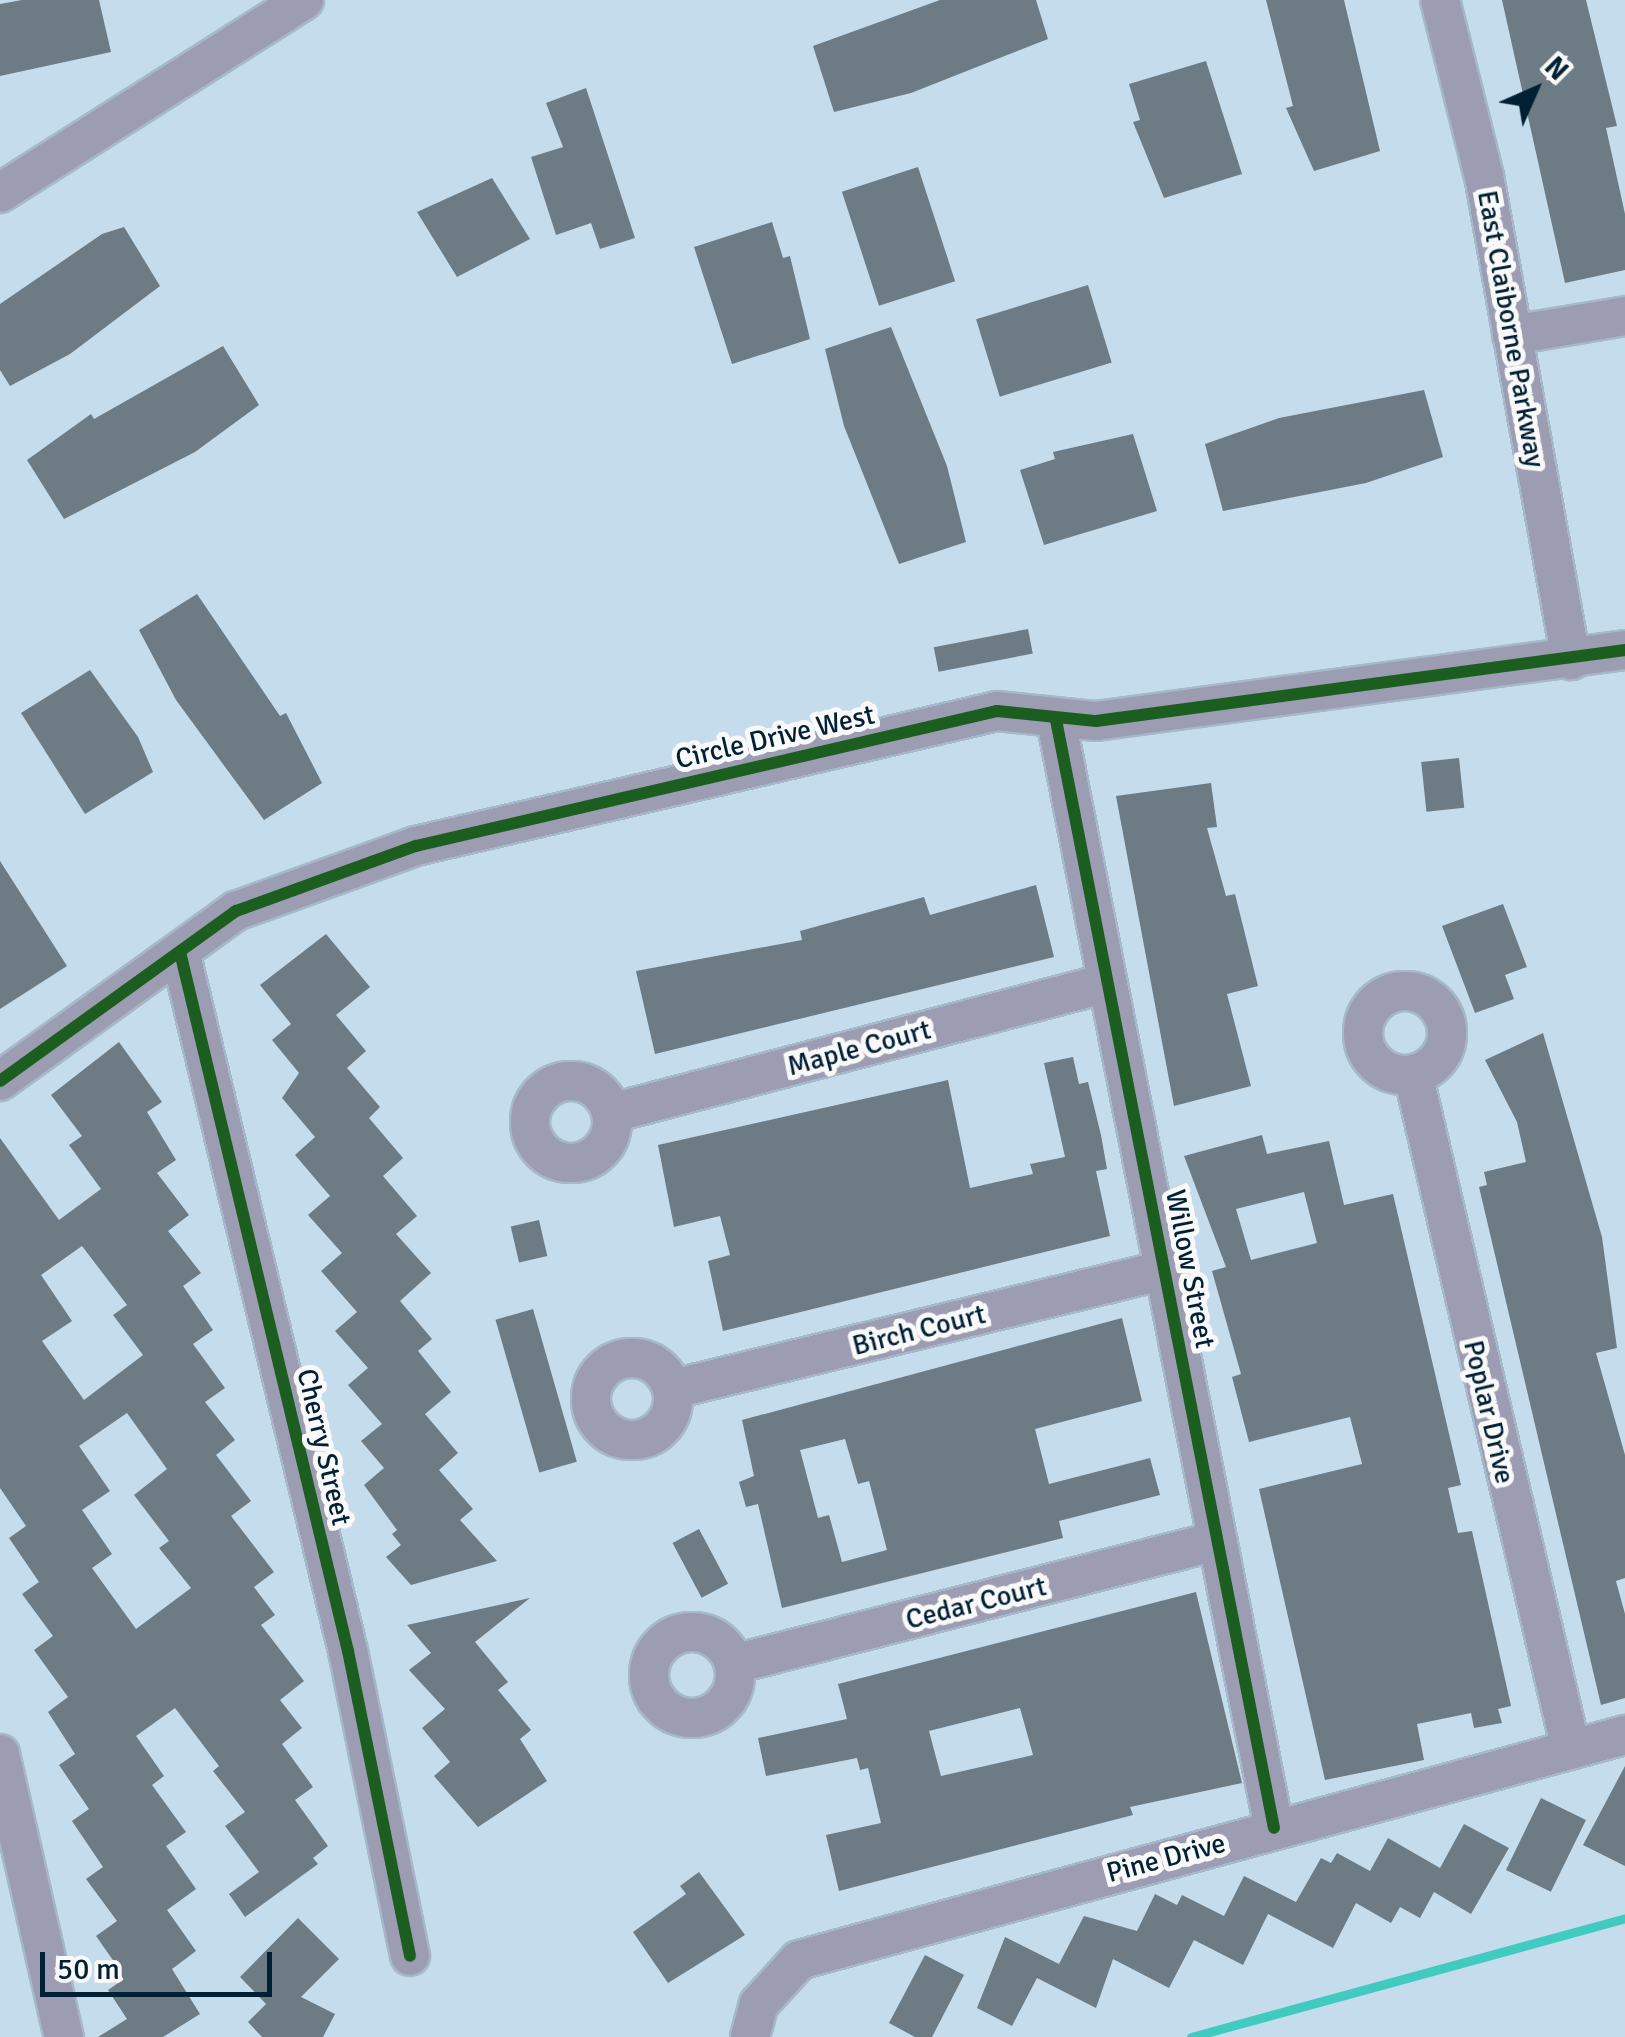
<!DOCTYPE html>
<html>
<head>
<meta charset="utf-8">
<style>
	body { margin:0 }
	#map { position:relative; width:1625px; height:2037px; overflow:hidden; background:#c5dced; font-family:Signika,sans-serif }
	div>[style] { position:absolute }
	.stream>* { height:9px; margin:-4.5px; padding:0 4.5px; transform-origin:4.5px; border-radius:4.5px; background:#41cac0 }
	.building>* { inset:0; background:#6c7b84; transform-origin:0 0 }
	.roads { filter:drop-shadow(2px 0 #a5b9c8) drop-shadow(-2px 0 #a5b9c8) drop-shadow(0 2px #a5b9c8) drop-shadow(0 -2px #a5b9c8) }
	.street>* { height:38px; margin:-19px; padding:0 19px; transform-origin:19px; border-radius:19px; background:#9c9cb2 }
	.street>.ring { margin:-19px; padding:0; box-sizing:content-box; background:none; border:38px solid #9c9cb2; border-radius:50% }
	.cycleway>* { height:12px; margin:-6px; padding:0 6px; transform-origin:6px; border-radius:6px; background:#1b5e20 }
	span { translate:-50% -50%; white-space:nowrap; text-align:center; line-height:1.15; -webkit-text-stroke:10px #f9f9f9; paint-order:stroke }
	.street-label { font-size:28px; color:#012034 }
	.north { position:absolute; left:1485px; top:40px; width:100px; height:100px; -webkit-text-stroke:8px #f9f9f9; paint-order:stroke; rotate:45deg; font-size:28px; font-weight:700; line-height:40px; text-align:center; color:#012034 }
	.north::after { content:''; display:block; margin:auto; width:35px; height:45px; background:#012034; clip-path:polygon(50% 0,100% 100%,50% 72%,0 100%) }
	.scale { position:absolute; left:40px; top:1952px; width:232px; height:45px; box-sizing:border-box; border:5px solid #012034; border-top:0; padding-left:12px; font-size:30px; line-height:35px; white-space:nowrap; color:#012034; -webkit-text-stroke:8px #f9f9f9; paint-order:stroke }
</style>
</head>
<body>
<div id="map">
	<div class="stream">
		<i style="left:1191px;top:2037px;width:450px;rotate:-15.3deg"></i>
	</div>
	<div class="building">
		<i style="clip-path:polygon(22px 0,99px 0,111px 52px,0 76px,0 4px)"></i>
		<i style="clip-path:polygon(940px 0,1036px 0,1048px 39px,911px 93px,834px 112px,813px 46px)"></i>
		<i style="clip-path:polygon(1266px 0,1344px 0,1380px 151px,1314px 171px,1286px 108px,1293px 106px)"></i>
		<i style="clip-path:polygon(1502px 0,1586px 0,1617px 126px,1606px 128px,1625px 214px,1625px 270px,1565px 283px)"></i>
		<i style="clip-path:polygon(1206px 61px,1242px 174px,1164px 198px,1133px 122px,1140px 120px,1129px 84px)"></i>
		<i style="clip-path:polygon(586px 88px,635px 238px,600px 249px,591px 223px,556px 235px,531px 157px,563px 147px,546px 103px)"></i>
		<i style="left:918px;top:167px;width:120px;height:80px;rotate:72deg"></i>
		<i style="clip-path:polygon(492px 178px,530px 239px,457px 277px,417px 212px)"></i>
		<i style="clip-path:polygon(772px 222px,783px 258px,790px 256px,810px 339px,732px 364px,694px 247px)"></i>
		<i style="clip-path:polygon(124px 227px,160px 286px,70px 354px,10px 386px,0 370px,0 304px,102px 234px)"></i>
		<i style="left:1088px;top:285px;width:81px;height:117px;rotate:73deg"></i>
		<i style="clip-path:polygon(891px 327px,947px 466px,966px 542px,899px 564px,844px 426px,825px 349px)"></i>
		<i style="clip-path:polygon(223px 346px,259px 405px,195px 452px,64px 519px,27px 460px,91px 414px,94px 419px)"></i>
		<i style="clip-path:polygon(1424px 390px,1443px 457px,1366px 483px,1223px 511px,1205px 444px,1279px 418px)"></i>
		<i style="clip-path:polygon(1133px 434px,1157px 511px,1044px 545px,1020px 470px,1055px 459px,1053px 452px)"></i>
		<i style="clip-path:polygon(197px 594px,280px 716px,286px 713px,322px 783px,264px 820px,176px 700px,139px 630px)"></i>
		<i style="left:1028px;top:629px;width:25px;height:96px;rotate:79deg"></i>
		<i style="clip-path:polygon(90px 670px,138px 737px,153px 772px,85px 814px,21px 713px)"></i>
		<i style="left:1459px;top:758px;width:50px;height:38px;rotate:84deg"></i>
		<i style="clip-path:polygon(1211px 783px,1217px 827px,1207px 828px,1226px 896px,1235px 894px,1258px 986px,1227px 994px,1251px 1086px,1174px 1106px,1116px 796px)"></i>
		<i style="clip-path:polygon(0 861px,67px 966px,0 1009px)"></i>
		<i style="clip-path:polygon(1036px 885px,1054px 957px,655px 1054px,636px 971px,802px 940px,800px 931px,924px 897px,930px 915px)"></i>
		<i style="clip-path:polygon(1503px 904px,1527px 967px,1505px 975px,1514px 999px,1475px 1013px,1442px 926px)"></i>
		<i style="clip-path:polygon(326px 934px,370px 987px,336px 1015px,366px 1051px,347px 1068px,380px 1107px,369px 1118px,403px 1158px,383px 1176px,417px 1216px,396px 1234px,431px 1273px,400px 1301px,432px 1339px,418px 1351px,451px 1392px,425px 1414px,458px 1453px,439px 1470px,473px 1509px,460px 1520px,497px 1561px,411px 1585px,386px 1557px,401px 1545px,392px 1534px,397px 1530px,364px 1485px,384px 1468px,361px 1441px,382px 1424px,348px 1385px,368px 1368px,335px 1331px,357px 1312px,321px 1271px,342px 1253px,308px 1215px,330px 1196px,295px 1155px,315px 1137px,282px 1098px,299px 1073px,272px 1040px,291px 1024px,260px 985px)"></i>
		<i style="clip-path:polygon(1543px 1033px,1602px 1237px,1617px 1348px,1596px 1353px,1625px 1455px,1625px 1578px,1616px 1581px,1625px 1614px,1625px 1698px,1601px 1705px,1479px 1187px,1487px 1185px,1484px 1172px,1526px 1162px,1517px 1122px,1485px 1060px)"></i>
		<i style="clip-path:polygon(evenodd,119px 1042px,162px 1102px,147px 1112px,176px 1160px,157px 1173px,189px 1215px,168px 1231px,201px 1273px,183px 1286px,213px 1330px,193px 1344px,225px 1388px,205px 1402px,235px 1440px,216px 1455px,251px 1501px,231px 1516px,274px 1572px,254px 1587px,275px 1615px,261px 1625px,304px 1681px,280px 1700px,302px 1728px,282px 1744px,313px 1787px,295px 1800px,328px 1846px,313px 1858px,318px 1864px,245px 1917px,229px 1894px,259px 1872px,225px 1826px,245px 1812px,213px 1771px,219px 1766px,175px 1708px,136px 1736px,164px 1776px,152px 1785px,186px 1832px,166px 1846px,196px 1889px,167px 1910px,196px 1951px,172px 1969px,200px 2014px,163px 2037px,98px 2037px,127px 2019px,108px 1990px,121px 1981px,117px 1966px,96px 1936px,117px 1921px,86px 1879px,103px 1867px,72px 1821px,89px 1809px,59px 1765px,75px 1754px,48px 1712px,68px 1697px,34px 1650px,53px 1636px,22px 1594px,39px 1582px,9px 1538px,26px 1526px,0 1488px,0 1138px,59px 1220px,101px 1189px,69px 1145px,82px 1136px,51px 1095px,119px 1042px,82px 1246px,127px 1305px,113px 1315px,143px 1355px,84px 1400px,42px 1341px,72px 1321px,41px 1275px,82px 1246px,119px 1042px,127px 1413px,167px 1469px,134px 1495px,169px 1541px,159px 1548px,191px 1588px,136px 1629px,92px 1568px,112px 1554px,82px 1510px,110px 1491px,79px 1446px,127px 1413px)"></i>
		<i style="clip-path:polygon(1073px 1057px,1079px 1084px,1088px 1082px,1101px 1135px,1107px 1169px,1096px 1171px,1110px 1236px,723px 1331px,708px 1261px,730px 1255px,720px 1216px,674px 1227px,658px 1145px,948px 1080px,970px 1188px,1033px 1174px,1030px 1164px,1065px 1157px,1044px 1063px)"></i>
		<i style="clip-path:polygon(evenodd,1262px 1135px,1267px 1154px,1329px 1141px,1344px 1205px,1393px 1194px,1461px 1485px,1448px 1488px,1458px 1533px,1472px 1531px,1511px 1706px,1498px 1709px,1502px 1723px,1474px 1728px,1471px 1713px,1417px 1724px,1424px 1760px,1325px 1780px,1259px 1489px,1362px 1464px,1350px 1417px,1249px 1442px,1232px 1377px,1241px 1374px,1212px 1271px,1226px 1267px,1184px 1156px,1262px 1135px,1304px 1192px,1317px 1243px,1251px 1260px,1236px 1209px,1304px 1192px)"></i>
		<i style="left:539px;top:1220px;width:37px;height:29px;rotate:77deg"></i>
		<i style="left:533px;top:1309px;width:159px;height:39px;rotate:74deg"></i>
		<i style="clip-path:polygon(evenodd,1122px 1318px,1142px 1401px,1035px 1429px,1049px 1484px,1150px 1458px,1160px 1495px,1059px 1521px,1063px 1538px,782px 1608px,758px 1504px,746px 1507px,739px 1482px,754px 1476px,742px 1420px,1122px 1318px,845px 1439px,858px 1484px,869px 1481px,887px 1550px,842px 1562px,829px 1515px,818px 1518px,800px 1450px,845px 1439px)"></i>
		<i style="left:699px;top:1529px;width:62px;height:30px;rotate:62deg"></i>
		<i style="clip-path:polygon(evenodd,1196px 1592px,1242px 1783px,1130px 1807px,1133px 1815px,839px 1891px,826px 1835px,881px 1823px,868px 1768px,860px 1770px,857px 1758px,766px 1776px,758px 1738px,847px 1719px,838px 1684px,1196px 1592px,1020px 1708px,1033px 1755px,941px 1776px,929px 1731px,1020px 1708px)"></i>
		<i style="clip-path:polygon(530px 1598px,475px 1642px,508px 1682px,498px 1690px,531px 1730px,520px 1739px,547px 1781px,478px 1827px,434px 1776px,450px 1762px,422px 1728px,445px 1709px,409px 1670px,431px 1653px,407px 1625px)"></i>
		<i style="clip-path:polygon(1625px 1766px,1625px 1866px,1583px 1845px)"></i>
		<i style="left:1541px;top:1798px;width:50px;height:80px;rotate:26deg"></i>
		<i style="clip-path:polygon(1464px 1824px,1509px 1848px,1471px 1914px,1434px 1892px,1420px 1918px,1400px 1907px,1391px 1923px,1356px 1903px,1333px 1948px,1268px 1914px,1243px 1965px,1194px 1940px,1169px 1988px,1113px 1959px,1096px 2008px,1037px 1978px,1012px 2026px,977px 2008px,1005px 1937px,1059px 1964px,1084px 1916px,1137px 1931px,1155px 1894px,1177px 1905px,1182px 1895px,1224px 1916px,1244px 1876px,1296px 1902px,1321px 1858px,1331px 1863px,1337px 1853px,1370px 1871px,1388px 1838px,1440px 1868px)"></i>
		<i style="clip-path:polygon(699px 1872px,745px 1935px,668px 1983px,633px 1932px,686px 1894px,680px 1886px)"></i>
		<i style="clip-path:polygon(298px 1918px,339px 1959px,301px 1997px,335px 2014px,323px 2037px,262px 2037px,248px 2022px,266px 2004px,240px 1977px)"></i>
		<i style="clip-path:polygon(925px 1955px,964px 1975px,932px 2037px,915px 2037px,889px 2023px)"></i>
	</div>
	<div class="roads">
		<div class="street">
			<i style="left:1440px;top:0;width:181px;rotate:76deg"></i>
			<i style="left:1484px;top:176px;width:492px;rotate:79.8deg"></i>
			<i style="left:0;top:193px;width:360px;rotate:-32.4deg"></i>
			<i style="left:1512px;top:335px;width:115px;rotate:-9.5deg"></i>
			<i style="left:1056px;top:720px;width:1129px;rotate:78.87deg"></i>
			<i style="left:180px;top:952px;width:719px;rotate:76.49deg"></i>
			<i style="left:348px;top:1651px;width:311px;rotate:78.5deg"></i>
			<i class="ring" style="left:1363px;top:991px;width:46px;height:46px"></i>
			<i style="left:1413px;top:1074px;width:693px;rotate:76.83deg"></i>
			<i class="ring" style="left:530px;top:1081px;width:44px;height:44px"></i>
			<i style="left:0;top:1081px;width:291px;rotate:-35.8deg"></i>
			<i style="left:236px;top:911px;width:191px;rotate:-19.9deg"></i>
			<i style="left:416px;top:846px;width:596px;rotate:-13.08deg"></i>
			<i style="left:997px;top:711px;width:100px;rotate:5.8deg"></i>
			<i style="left:1096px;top:721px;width:534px;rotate:-7.64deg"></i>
			<i style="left:612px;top:1113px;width:512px;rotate:-14.72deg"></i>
			<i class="ring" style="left:591px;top:1358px;width:44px;height:44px"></i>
			<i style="left:673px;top:1389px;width:505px;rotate:-13.62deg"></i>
			<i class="ring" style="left:649px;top:1632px;width:48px;height:48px"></i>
			<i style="left:734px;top:1664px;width:499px;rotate:-14.3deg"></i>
			<i style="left:0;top:1754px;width:290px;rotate:77.3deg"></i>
			<i style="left:750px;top:2037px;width:34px;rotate:-75deg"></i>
			<i style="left:759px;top:2004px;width:59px;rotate:-47.7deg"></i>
			<i style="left:799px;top:1960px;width:856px;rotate:-15.24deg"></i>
		</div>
	</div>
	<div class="cycleway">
		<i style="left:1056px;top:720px;width:1129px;rotate:78.87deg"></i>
		<i style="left:180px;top:952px;width:719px;rotate:76.49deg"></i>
		<i style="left:348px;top:1651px;width:311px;rotate:78.5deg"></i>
		<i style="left:0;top:1081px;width:291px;rotate:-35.8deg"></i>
		<i style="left:236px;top:911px;width:191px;rotate:-19.9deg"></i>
		<i style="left:416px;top:846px;width:596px;rotate:-13.08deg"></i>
		<i style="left:997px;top:711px;width:100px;rotate:5.8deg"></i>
		<i style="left:1096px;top:721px;width:534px;rotate:-7.64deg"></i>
	</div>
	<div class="street-label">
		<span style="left:1511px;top:329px;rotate:80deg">East Claiborne Parkway</span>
		<span style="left:775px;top:737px;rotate:-13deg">Circle Drive West</span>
		<span style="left:859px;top:1048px;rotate:-15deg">Maple Court</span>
		<span style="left:1190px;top:1269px;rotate:79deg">Willow Street</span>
		<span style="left:919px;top:1330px;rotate:-14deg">Birch Court</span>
		<span style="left:1489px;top:1412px;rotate:77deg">Poplar Drive</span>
		<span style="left:324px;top:1447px;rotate:77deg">Cherry Street</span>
		<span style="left:976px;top:1603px;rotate:-14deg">Cedar Court</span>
		<span style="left:1166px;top:1858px;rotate:-15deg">Pine Drive</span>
	</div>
	<div class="north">N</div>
	<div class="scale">50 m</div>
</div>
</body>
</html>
